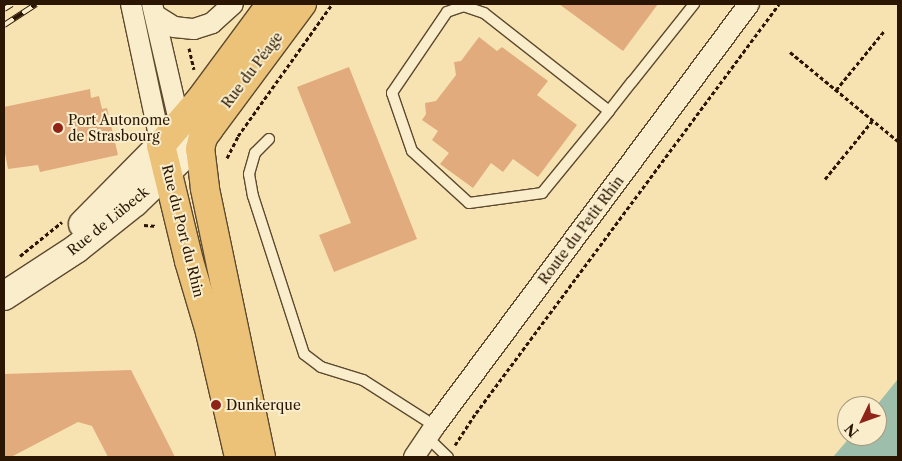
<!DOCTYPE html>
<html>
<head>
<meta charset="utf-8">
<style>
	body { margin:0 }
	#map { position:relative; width:902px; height:461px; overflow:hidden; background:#f6e3b1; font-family:"Libre Caslon Text",serif }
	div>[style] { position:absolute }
	.water>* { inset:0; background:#9dbeab }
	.building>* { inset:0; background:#e1ab7d }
	.path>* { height:3px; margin-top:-1.5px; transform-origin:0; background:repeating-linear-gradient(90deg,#2a1602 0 4px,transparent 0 6.5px) }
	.roads { filter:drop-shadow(1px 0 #5d492e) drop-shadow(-1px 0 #5d492e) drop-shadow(0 1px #5d492e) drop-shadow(0 -1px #5d492e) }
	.service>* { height:10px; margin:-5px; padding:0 5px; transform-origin:5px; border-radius:5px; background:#f9edcc }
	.minor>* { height:20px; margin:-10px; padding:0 10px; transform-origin:10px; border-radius:10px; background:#f9edcc }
	.secondary>* { height:28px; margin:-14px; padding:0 14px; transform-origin:14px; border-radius:14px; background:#f9edcc }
	.primary>* { height:28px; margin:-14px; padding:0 14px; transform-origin:14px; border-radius:14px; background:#ebc278 }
	.rail>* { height:5.5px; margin-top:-2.75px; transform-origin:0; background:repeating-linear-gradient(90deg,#f9edcc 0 11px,#2a1602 0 22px); box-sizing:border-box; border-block:1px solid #2a1602 }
	.dots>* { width:14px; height:14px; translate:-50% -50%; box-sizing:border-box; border:2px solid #f9edcc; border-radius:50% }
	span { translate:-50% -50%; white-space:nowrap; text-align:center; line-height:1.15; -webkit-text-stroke:4px #f9edcc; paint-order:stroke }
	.street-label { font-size:14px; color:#2a1602 }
	.poi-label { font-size:14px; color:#2a1602 }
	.left { translate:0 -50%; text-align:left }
	.frame { position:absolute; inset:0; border:5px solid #2a1602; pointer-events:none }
	.north { position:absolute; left:837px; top:396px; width:50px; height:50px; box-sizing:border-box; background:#f9edcc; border:1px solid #a6977b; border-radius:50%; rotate:228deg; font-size:14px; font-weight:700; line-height:20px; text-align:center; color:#2a1602 }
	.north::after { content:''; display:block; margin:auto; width:18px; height:22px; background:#8f2418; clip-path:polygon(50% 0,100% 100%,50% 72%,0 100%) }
</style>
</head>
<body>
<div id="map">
	<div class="water">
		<i style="clip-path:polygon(898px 379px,898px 457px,833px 457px,851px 436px,877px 436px,876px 406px)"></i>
	</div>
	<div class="building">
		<i style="clip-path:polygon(559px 4px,658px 4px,623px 51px)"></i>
		<i style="clip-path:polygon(479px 37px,497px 51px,502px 47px,548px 81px,537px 95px,577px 125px,538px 177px,513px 159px,503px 172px,491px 163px,473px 188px,440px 164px,449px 153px,432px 140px,438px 131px,422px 120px,426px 114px,425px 103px,436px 101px,456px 75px,454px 62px,461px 61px)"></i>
		<i style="clip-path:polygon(349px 67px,417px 239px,334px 272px,319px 235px,351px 223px,297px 87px)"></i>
		<i style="clip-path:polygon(90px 89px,91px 98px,99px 96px,102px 109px,107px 108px,118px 155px,40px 172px,38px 165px,8px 169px,4px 148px,4px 107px)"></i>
		<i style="clip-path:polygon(131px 370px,175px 457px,108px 457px,92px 426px,78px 422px,11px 457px,4px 457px,4px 374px)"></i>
	</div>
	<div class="path">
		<i style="left:189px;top:48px;width:22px;rotate:77deg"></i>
		<i style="left:790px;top:52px;width:140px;rotate:39.5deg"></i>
		<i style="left:836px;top:90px;width:77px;rotate:-50.8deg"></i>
		<i style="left:227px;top:158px;width:25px;rotate:-63deg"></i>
		<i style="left:238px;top:136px;width:162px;rotate:-54.5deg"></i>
		<i style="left:825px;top:179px;width:76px;rotate:-50.9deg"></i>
		<i style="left:144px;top:225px;width:13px;rotate:4deg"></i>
		<i style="left:20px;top:256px;width:54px;rotate:-39deg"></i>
		<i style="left:455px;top:445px;width:38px;rotate:-57deg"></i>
		<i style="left:476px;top:413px;width:509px;rotate:-53.47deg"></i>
	</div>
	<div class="roads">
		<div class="service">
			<i style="left:609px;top:111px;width:159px;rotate:-141.9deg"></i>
			<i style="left:484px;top:13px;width:21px;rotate:-161deg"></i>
			<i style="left:464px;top:6px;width:18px;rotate:161deg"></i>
			<i style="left:447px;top:12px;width:98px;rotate:124.2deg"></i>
			<i style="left:392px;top:93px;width:61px;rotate:71deg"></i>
			<i style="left:412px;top:151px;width:77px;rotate:42.4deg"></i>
			<i style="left:469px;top:203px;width:74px;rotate:-7.8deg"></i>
			<i style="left:542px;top:193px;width:106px;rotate:-50.7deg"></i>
			<i style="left:609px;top:111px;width:37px;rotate:-52deg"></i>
			<i style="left:632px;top:82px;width:100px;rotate:-51.5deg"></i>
			<i style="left:269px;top:139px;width:20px;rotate:135deg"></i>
			<i style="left:255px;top:153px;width:22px;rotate:106deg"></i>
			<i style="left:249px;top:174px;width:22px;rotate:80deg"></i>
			<i style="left:253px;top:196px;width:166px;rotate:72.1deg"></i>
			<i style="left:304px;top:354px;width:21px;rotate:37deg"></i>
			<i style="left:321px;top:367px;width:44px;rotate:17.2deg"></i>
			<i style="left:363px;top:380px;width:85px;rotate:32.6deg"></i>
			<i style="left:427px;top:437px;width:29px;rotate:44deg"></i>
		</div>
		<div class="minor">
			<i style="left:131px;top:4px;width:144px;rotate:78deg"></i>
			<i style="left:152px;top:4px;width:124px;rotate:77deg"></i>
			<i style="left:155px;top:15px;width:22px;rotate:32deg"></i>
			<i style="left:174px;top:27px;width:20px;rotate:6deg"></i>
			<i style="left:194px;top:29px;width:19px;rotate:-18deg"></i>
			<i style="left:212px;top:23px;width:28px;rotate:-42deg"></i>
			<i style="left:414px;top:457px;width:37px;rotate:-56deg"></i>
			<i style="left:435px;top:426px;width:526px;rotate:-53.35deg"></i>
		</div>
		<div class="secondary">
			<i style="left:83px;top:224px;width:111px;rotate:-45.4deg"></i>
			<i style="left:4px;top:296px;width:86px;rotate:-33.1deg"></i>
			<i style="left:76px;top:249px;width:75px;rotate:-38.5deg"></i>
			<i style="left:135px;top:202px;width:94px;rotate:-43.7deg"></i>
		</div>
		<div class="primary">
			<i style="left:239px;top:457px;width:128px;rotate:-103.1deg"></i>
			<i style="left:210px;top:332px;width:74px;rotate:-106.5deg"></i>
			<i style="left:189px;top:261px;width:119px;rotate:-103.6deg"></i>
			<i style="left:161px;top:145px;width:60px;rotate:-49.1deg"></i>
			<i style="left:200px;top:100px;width:119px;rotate:-53.5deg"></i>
			<i style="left:261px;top:457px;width:275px;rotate:-101.8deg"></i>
			<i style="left:205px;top:188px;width:39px;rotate:-97deg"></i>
			<i style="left:200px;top:149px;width:12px;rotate:-76deg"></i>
			<i style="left:203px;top:137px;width:10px;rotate:-53deg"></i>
			<i style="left:209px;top:129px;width:156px;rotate:-53.4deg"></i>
		</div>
	</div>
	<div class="rail">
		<i style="left:4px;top:9px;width:9px;rotate:-32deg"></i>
		<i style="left:4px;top:25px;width:38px;rotate:-33deg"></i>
	</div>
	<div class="dots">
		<i style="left:58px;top:128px;background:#8f2418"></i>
		<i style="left:216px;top:405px;background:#8f2418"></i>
	</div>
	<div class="street-label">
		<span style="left:252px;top:70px;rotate:-53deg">Rue du Péage</span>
		<span style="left:108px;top:221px;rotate:-39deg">Rue de Lübeck</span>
		<span style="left:581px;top:230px;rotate:-53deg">Route du Petit Rhin</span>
		<span style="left:183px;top:231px;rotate:76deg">Rue du Port du Rhin</span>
	</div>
	<div class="poi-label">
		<span class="left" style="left:68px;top:128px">Port Autonome<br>de Strasbourg</span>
		<span class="left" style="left:226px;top:405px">Dunkerque</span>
	</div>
	<div class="frame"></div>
	<div class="north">N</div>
</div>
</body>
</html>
